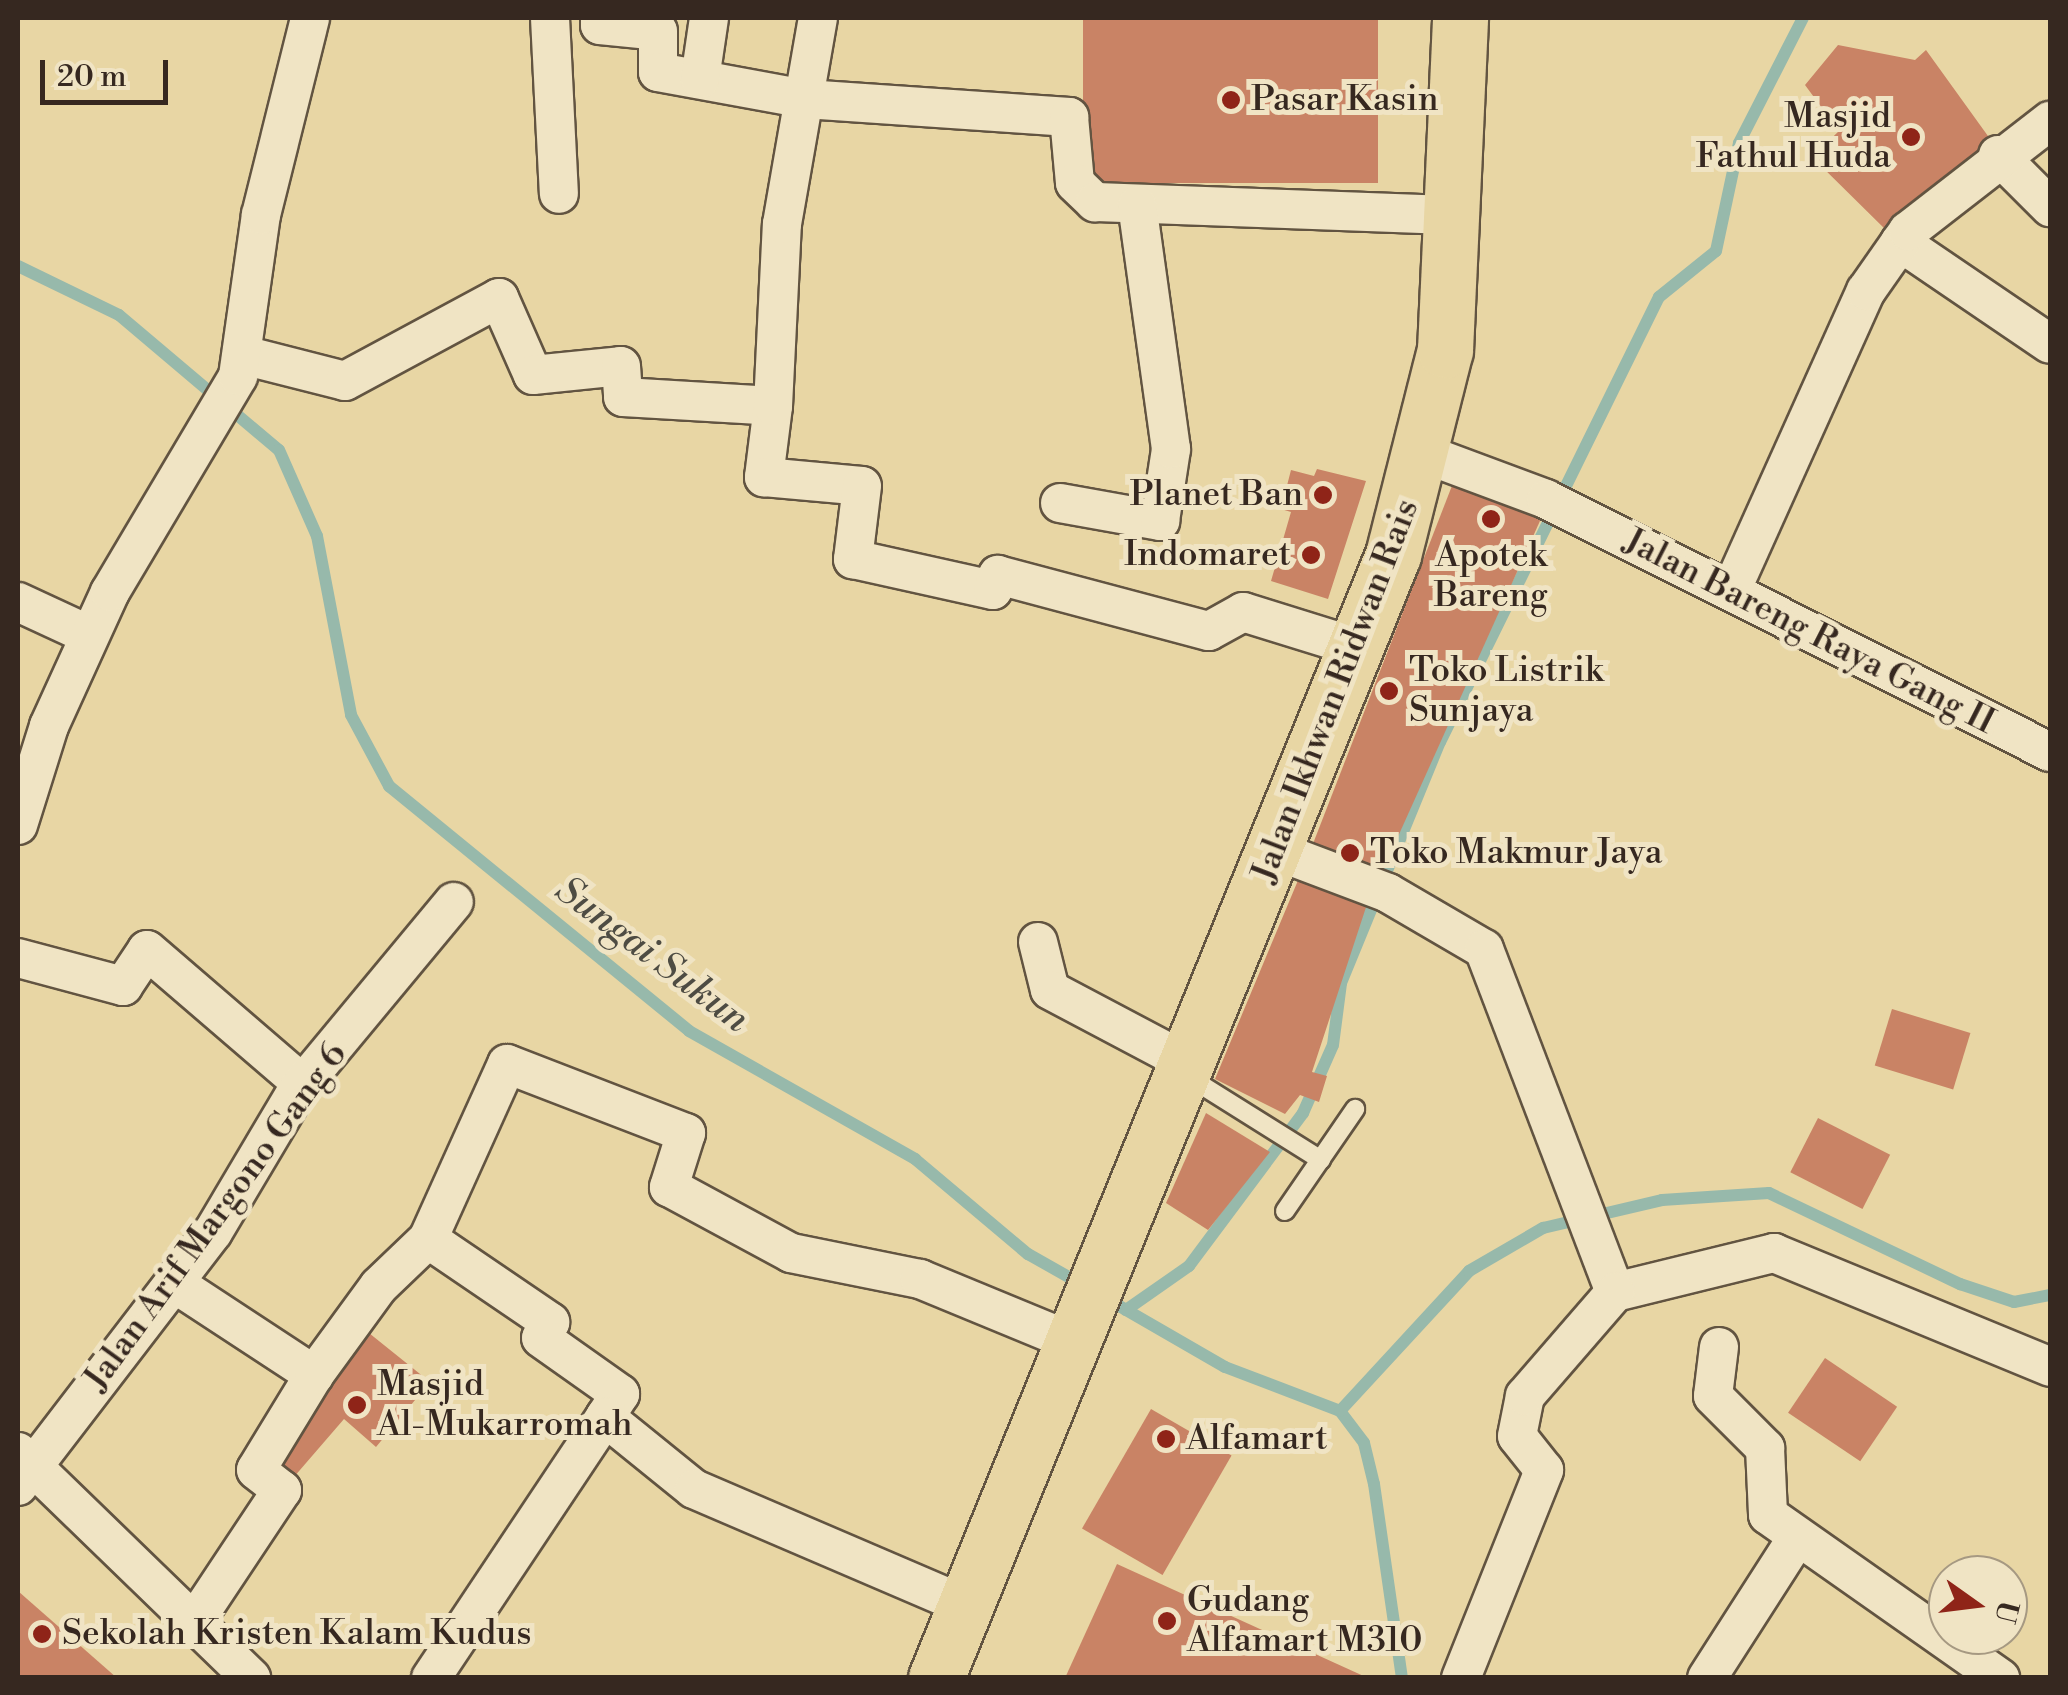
<!DOCTYPE html>
<html>
<head>
<meta charset="utf-8">
<style>
	body { margin:0 }
	#map { position:relative; width:2068px; height:1695px; overflow:hidden; background:#e8d6a4; font-family:"Libre Bodoni",serif }
	div>[style] { position:absolute }
	.stream>* { height:12px; margin:-6px; padding:0 6px; transform-origin:6px; border-radius:6px; background:#97b9ab }
	.building>* { inset:0; background:#c98365; transform-origin:0 0 }
	.roads { filter:drop-shadow(2px 0 #625441) drop-shadow(-2px 0 #625441) drop-shadow(0 2px #625441) drop-shadow(0 -2px #625441) }
	.lane>* { height:18px; margin:-9px; padding:0 9px; transform-origin:9px; border-radius:9px; background:#f0e4c4 }
	.street>* { height:38px; margin:-19px; padding:0 19px; transform-origin:19px; border-radius:19px; background:#f0e4c4 }
	.primary>* { height:55px; margin:-27.5px; padding:0 27.5px; transform-origin:27.5px; border-radius:27.5px; background:#e8d6a4 }
	.dots>* { width:28px; height:28px; translate:-50% -50%; box-sizing:border-box; border:5px solid #f0e4c4; border-radius:50% }
	span { translate:-50% -50%; white-space:nowrap; text-align:center; line-height:1.15; -webkit-text-stroke:10px #f0e4c4; paint-order:stroke }
	.poi-label { font-size:35px; color:#362820 }
	.left { translate:0 -50%; text-align:left }
	.right { translate:-100% -50%; text-align:right }
	.street-label { font-size:35px; color:#362820 }
	.water-label { font-size:38px; color:#4e4c43; font-style:italic }
	.frame { position:absolute; inset:0; border:20px solid #362820; pointer-events:none }
	.north { position:absolute; left:1928px; top:1555px; width:100px; height:100px; box-sizing:border-box; background:#f0e4c4; border:2px solid #a69982; border-radius:50%; rotate:104deg; font-size:28px; font-weight:700; line-height:40px; text-align:center; color:#362820 }
	.north::after { content:''; display:block; margin:auto; width:35px; height:45px; background:#8f2418; clip-path:polygon(50% 0,100% 100%,50% 72%,0 100%) }
	.scale { position:absolute; left:40px; top:60px; width:128px; height:45px; box-sizing:border-box; border:5px solid #362820; border-top:0; padding-left:12px; font-size:30px; line-height:35px; white-space:nowrap; color:#362820; -webkit-text-stroke:8px #f0e4c4; paint-order:stroke }
</style>
</head>
<body>
<div id="map">
	<div class="stream">
		<i style="left:18px;top:266px;width:112px;rotate:25.9deg"></i>
		<i style="left:119px;top:315px;width:209px;rotate:40.2deg"></i>
		<i style="left:279px;top:450px;width:94px;rotate:66.2deg"></i>
		<i style="left:317px;top:536px;width:182px;rotate:79.2deg"></i>
		<i style="left:351px;top:715px;width:81px;rotate:61.8deg"></i>
		<i style="left:389px;top:786px;width:387px;rotate:39.2deg"></i>
		<i style="left:689px;top:1031px;width:260px;rotate:29.5deg"></i>
		<i style="left:915px;top:1159px;width:148px;rotate:40.1deg"></i>
		<i style="left:1028px;top:1254px;width:61px;rotate:29.5deg"></i>
		<i style="left:1102px;top:1296px;width:142px;rotate:30deg"></i>
		<i style="left:1225px;top:1367px;width:123px;rotate:20.9deg"></i>
		<i style="left:1340px;top:1411px;width:40px;rotate:53deg"></i>
		<i style="left:1364px;top:1443px;width:42px;rotate:76.3deg"></i>
		<i style="left:1374px;top:1484px;width:196px;rotate:81.8deg"></i>
		<i style="left:1126px;top:1310px;width:77px;rotate:-34.9deg"></i>
		<i style="left:1189px;top:1266px;width:191px;rotate:-53.3deg"></i>
		<i style="left:1303px;top:1113px;width:74px;rotate:-66.2deg"></i>
		<i style="left:1333px;top:1045px;width:63px;rotate:-82.6deg"></i>
		<i style="left:1341px;top:983px;width:261px;rotate:-67.7deg"></i>
		<i style="left:1440px;top:742px;width:496px;rotate:-63.8deg"></i>
		<i style="left:1659px;top:297px;width:73px;rotate:-38.9deg"></i>
		<i style="left:1716px;top:251px;width:110px;rotate:-78deg"></i>
		<i style="left:1739px;top:143px;width:140px;rotate:-62.9deg"></i>
		<i style="left:1340px;top:1411px;width:190px;rotate:-47.3deg"></i>
		<i style="left:1469px;top:1271px;width:86px;rotate:-30.2deg"></i>
		<i style="left:1543px;top:1228px;width:122px;rotate:-13.2deg"></i>
		<i style="left:1662px;top:1200px;width:107px;rotate:-3.7deg"></i>
		<i style="left:1769px;top:1193px;width:212px;rotate:25.5deg"></i>
		<i style="left:1960px;top:1284px;width:57px;rotate:18.4deg"></i>
		<i style="left:2014px;top:1302px;width:37px;rotate:-11deg"></i>
	</div>
	<div class="building">
		<i style="left:1083px;top:18px;width:295px;height:165px"></i>
		<i style="clip-path:polygon(1838px 45px,1915px 60px,1926px 50px,1993px 143px,1889px 233px,1812px 157px,1839px 131px,1805px 85px)"></i>
		<i style="clip-path:polygon(1317px 469px,1366px 481px,1328px 599px,1271px 581px,1291px 512px,1281px 509px,1291px 470px,1314px 476px)"></i>
		<i style="clip-path:polygon(1455px 478px,1544px 512px,1378px 881px,1309px 854px)"></i>
		<i style="clip-path:polygon(1304px 866px,1371px 892px,1312px 1072px,1327px 1076px,1319px 1102px,1300px 1095px,1285px 1114px,1215px 1079px)"></i>
		<i style="left:1892px;top:1009px;width:82px;height:59px;rotate:17deg"></i>
		<i style="clip-path:polygon(1206px 1113px,1270px 1152px,1208px 1230px,1166px 1203px)"></i>
		<i style="left:1818px;top:1118px;width:81px;height:61px;rotate:27deg"></i>
		<i style="clip-path:polygon(364px 1329px,430px 1382px,376px 1447px,344px 1419px,287px 1485px,266px 1465px)"></i>
		<i style="left:1825px;top:1358px;width:87px;height:66px;rotate:34deg"></i>
		<i style="left:1151px;top:1409px;width:93px;height:138px;rotate:30deg"></i>
		<i style="clip-path:polygon(1117px 1564px,1368px 1678px,1065px 1678px)"></i>
		<i style="clip-path:polygon(18px 1591px,117px 1678px,18px 1678px)"></i>
	</div>
	<div class="roads">
		<div class="lane">
			<i style="left:1187px;top:1076px;width:158px;rotate:32.1deg"></i>
			<i style="left:1285px;top:1211px;width:124px;rotate:-55.5deg"></i>
		</div>
		<div class="street">
			<i style="left:550px;top:18px;width:176px;rotate:87.1deg"></i>
			<i style="left:600px;top:18px;width:7px;rotate:90deg"></i>
			<i style="left:600px;top:25px;width:58px;rotate:5.9deg"></i>
			<i style="left:658px;top:31px;width:41px;rotate:90deg"></i>
			<i style="left:658px;top:72px;width:149px;rotate:10.4deg"></i>
			<i style="left:805px;top:99px;width:265px;rotate:3.9deg"></i>
			<i style="left:1069px;top:117px;width:66px;rotate:84.8deg"></i>
			<i style="left:1075px;top:183px;width:28px;rotate:44deg"></i>
			<i style="left:1095px;top:202px;width:362px;rotate:2.1deg"></i>
			<i style="left:700px;top:79px;width:62px;rotate:-81.6deg"></i>
			<i style="left:1998px;top:155px;width:74px;rotate:45deg"></i>
			<i style="left:1900px;top:242px;width:181px;rotate:34.2deg"></i>
			<i style="left:243px;top:355px;width:105px;rotate:14.3deg"></i>
			<i style="left:345px;top:381px;width:175px;rotate:-28.3deg"></i>
			<i style="left:499px;top:298px;width:84px;rotate:66.2deg"></i>
			<i style="left:533px;top:375px;width:88px;rotate:-5.8deg"></i>
			<i style="left:621px;top:366px;width:31px;rotate:86deg"></i>
			<i style="left:623px;top:397px;width:150px;rotate:3.4deg"></i>
			<i style="left:773px;top:406px;width:72px;rotate:97.2deg"></i>
			<i style="left:764px;top:477px;width:98px;rotate:5.2deg"></i>
			<i style="left:862px;top:486px;width:74px;rotate:97deg"></i>
			<i style="left:853px;top:559px;width:143px;rotate:12.5deg"></i>
			<i style="left:993px;top:590px;width:16px;rotate:-72deg"></i>
			<i style="left:998px;top:575px;width:218px;rotate:14.9deg"></i>
			<i style="left:1209px;top:631px;width:39px;rotate:-29deg"></i>
			<i style="left:1243px;top:612px;width:121px;rotate:17.2deg"></i>
			<i style="left:773px;top:406px;width:182px;rotate:-87.2deg"></i>
			<i style="left:782px;top:224px;width:209px;rotate:-80.1deg"></i>
			<i style="left:1425px;top:454px;width:129px;rotate:20.4deg"></i>
			<i style="left:1546px;top:499px;width:564px;rotate:26.66deg"></i>
			<i style="left:1060px;top:503px;width:102px;rotate:10.2deg"></i>
			<i style="left:1160px;top:521px;width:73px;rotate:-81.3deg"></i>
			<i style="left:1171px;top:449px;width:246px;rotate:-97.9deg"></i>
			<i style="left:1731px;top:591px;width:329px;rotate:-65.8deg"></i>
			<i style="left:1866px;top:291px;width:73px;rotate:-55deg"></i>
			<i style="left:1908px;top:231px;width:180px;rotate:-37.8deg"></i>
			<i style="left:18px;top:602px;width:78px;rotate:24.9deg"></i>
			<i style="left:18px;top:825px;width:104px;rotate:-72.6deg"></i>
			<i style="left:49px;top:726px;width:147px;rotate:-65.5deg"></i>
			<i style="left:110px;top:592px;width:251px;rotate:-59.3deg"></i>
			<i style="left:238px;top:376px;width:163px;rotate:-81.9deg"></i>
			<i style="left:261px;top:215px;width:203px;rotate:-76deg"></i>
			<i style="left:1277px;top:851px;width:119px;rotate:20.7deg"></i>
			<i style="left:1388px;top:893px;width:111px;rotate:30.3deg"></i>
			<i style="left:1484px;top:949px;width:367px;rotate:69.1deg"></i>
			<i style="left:1615px;top:1292px;width:164px;rotate:-13.8deg"></i>
			<i style="left:1774px;top:1253px;width:299px;rotate:22.4deg"></i>
			<i style="left:1038px;top:942px;width:49px;rotate:76deg"></i>
			<i style="left:1050px;top:990px;width:154px;rotate:27.9deg"></i>
			<i style="left:18px;top:958px;width:109px;rotate:14.9deg"></i>
			<i style="left:123px;top:986px;width:43px;rotate:-56.3deg"></i>
			<i style="left:147px;top:950px;width:206px;rotate:40.7deg"></i>
			<i style="left:428px;top:1239px;width:192px;rotate:-65.7deg"></i>
			<i style="left:507px;top:1064px;width:192px;rotate:21.1deg"></i>
			<i style="left:686px;top:1133px;width:57px;rotate:107.5deg"></i>
			<i style="left:669px;top:1187px;width:139px;rotate:28.4deg"></i>
			<i style="left:791px;top:1253px;width:132px;rotate:11.4deg"></i>
			<i style="left:920px;top:1279px;width:160px;rotate:22.4deg"></i>
			<i style="left:174px;top:1283px;width:168px;rotate:33.3deg"></i>
			<i style="left:314px;top:1375px;width:111px;rotate:121.4deg"></i>
			<i style="left:256px;top:1470px;width:33px;rotate:38deg"></i>
			<i style="left:282px;top:1490px;width:161px;rotate:123.6deg"></i>
			<i style="left:1719px;top:1347px;width:49px;rotate:97deg"></i>
			<i style="left:1713px;top:1396px;width:74px;rotate:45deg"></i>
			<i style="left:1765px;top:1448px;width:67px;rotate:87.4deg"></i>
			<i style="left:1768px;top:1515px;width:284px;rotate:35.1deg"></i>
			<i style="left:314px;top:1375px;width:110px;rotate:-53.9deg"></i>
			<i style="left:379px;top:1286px;width:68px;rotate:-43.8deg"></i>
			<i style="left:428px;top:1239px;width:148px;rotate:34.2deg"></i>
			<i style="left:550px;top:1322px;width:18px;rotate:119deg"></i>
			<i style="left:541px;top:1338px;width:97px;rotate:35.3deg"></i>
			<i style="left:620px;top:1394px;width:27px;rotate:123deg"></i>
			<i style="left:605px;top:1417px;width:114px;rotate:39deg"></i>
			<i style="left:694px;top:1489px;width:295px;rotate:23.2deg"></i>
			<i style="left:18px;top:1452px;width:325px;rotate:44.1deg"></i>
			<i style="left:18px;top:1486px;width:320px;rotate:-52.5deg"></i>
			<i style="left:213px;top:1232px;width:163px;rotate:-59.3deg"></i>
			<i style="left:296px;top:1092px;width:247px;rotate:-50.3deg"></i>
			<i style="left:431px;top:1678px;width:314px;rotate:-56.3deg"></i>
			<i style="left:1461px;top:1678px;width:224px;rotate:-68.2deg"></i>
			<i style="left:1544px;top:1470px;width:43px;rotate:-128.5deg"></i>
			<i style="left:1517px;top:1436px;width:41px;rotate:-78.7deg"></i>
			<i style="left:1525px;top:1396px;width:138px;rotate:-49.1deg"></i>
			<i style="left:1707px;top:1678px;width:166px;rotate:-57.3deg"></i>
		</div>
		<div class="primary">
			<i style="left:936px;top:1678px;width:1212px;rotate:-67.86deg"></i>
			<i style="left:1393px;top:555px;width:211px;rotate:-75.8deg"></i>
			<i style="left:1445px;top:350px;width:332px;rotate:-87.4deg"></i>
		</div>
	</div>
	<div class="dots">
		<i style="left:1231px;top:100px;background:#8f2418"></i>
		<i style="left:1911px;top:137px;background:#8f2418"></i>
		<i style="left:1323px;top:495px;background:#8f2418"></i>
		<i style="left:1491px;top:519px;background:#8f2418"></i>
		<i style="left:1311px;top:555px;background:#8f2418"></i>
		<i style="left:1389px;top:691px;background:#8f2418"></i>
		<i style="left:1350px;top:853px;background:#8f2418"></i>
		<i style="left:357px;top:1405px;background:#8f2418"></i>
		<i style="left:1166px;top:1439px;background:#8f2418"></i>
		<i style="left:1167px;top:1621px;background:#8f2418"></i>
		<i style="left:42px;top:1634px;background:#8f2418"></i>
	</div>
	<div class="poi-label">
		<span class="left" style="left:1251px;top:100px">Pasar Kasin</span>
		<span class="right" style="left:1891px;top:137px">Masjid<br>Fathul Huda</span>
		<span class="right" style="left:1303px;top:495px">Planet Ban</span>
		<span class="right" style="left:1291px;top:555px">Indomaret</span>
		<span style="left:1491px;top:576px">Apotek<br>Bareng</span>
		<span class="left" style="left:1409px;top:691px">Toko Listrik<br>Sunjaya</span>
		<span class="left" style="left:1370px;top:853px">Toko Makmur Jaya</span>
		<span class="left" style="left:377px;top:1405px">Masjid<br>Al-Mukarromah</span>
		<span class="left" style="left:1186px;top:1439px">Alfamart</span>
		<span class="left" style="left:1187px;top:1621px">Gudang<br>Alfamart M310</span>
		<span class="left" style="left:62px;top:1634px">Sekolah Kristen Kalam Kudus</span>
	</div>
	<div class="street-label">
		<span style="left:1809px;top:632px;rotate:27deg">Jalan Bareng Raya Gang II</span>
		<span style="left:1336px;top:691px;rotate:-69deg">Jalan Ikhwan Ridwan Rais</span>
		<span style="left:216px;top:1217px;rotate:-54deg">Jalan Arif Margono Gang 6</span>
	</div>
	<div class="water-label">
		<span style="left:652px;top:955px;rotate:37deg">Sungai Sukun</span>
	</div>
	<div class="frame"></div>
	<div class="north">U</div>
	<div class="scale">20 m</div>
</div>
</body>
</html>
